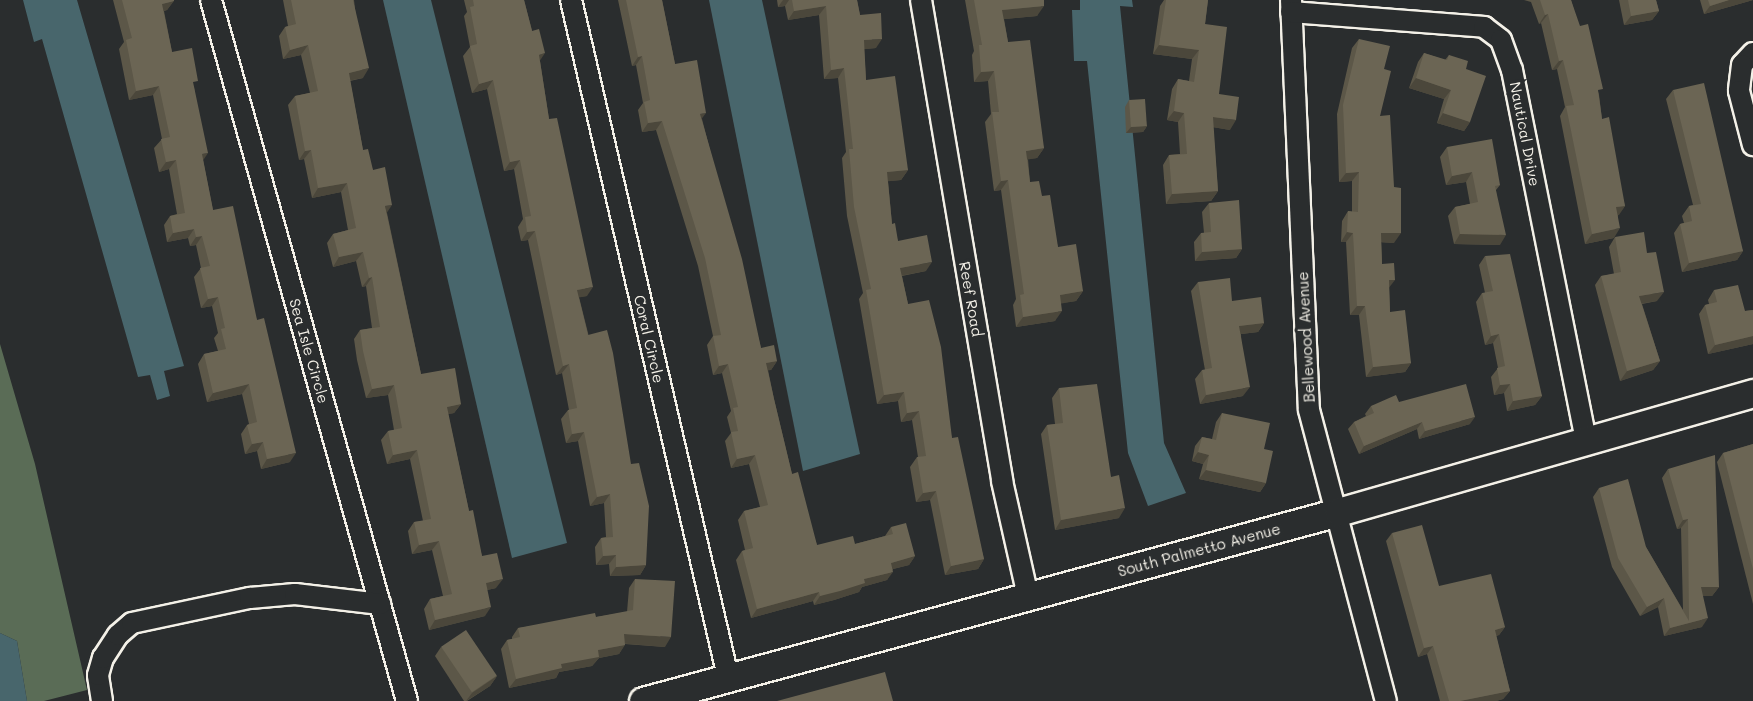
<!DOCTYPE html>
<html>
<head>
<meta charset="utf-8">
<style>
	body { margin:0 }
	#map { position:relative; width:1753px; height:701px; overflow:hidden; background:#2a2d2e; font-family:Mali,sans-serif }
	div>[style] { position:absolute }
	.green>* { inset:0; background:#5a6c56 }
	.water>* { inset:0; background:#48666c }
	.roads { filter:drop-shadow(2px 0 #f4f1e8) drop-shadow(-2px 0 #f4f1e8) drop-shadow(0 2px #f4f1e8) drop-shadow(0 -2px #f4f1e8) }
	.street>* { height:20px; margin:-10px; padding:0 10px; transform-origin:10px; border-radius:10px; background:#2a2d2e }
	.secondary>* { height:27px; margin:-13.5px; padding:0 13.5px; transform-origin:13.5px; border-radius:13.5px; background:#2a2d2e }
	.wall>* { inset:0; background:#5c5748 }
	.shaded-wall>* { inset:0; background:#4b473b }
	.building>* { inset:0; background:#6b6554; transform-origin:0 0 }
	span { translate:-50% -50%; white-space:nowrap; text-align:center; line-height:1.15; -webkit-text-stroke:6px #2a2d2e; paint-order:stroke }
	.street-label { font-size:15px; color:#f4f1e8 }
</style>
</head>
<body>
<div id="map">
	<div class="green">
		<i style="clip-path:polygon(0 344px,35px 464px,87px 690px,44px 701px,27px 701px,17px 641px,0 633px)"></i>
	</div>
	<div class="water">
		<i style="clip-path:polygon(23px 0,77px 0,184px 366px,164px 371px,170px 396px,157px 400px,150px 375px,138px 377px,42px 39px,34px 42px)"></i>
		<i style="clip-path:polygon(383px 0,431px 0,567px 543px,512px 558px)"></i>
		<i style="clip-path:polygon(709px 0,762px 0,860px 454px,803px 471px)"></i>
		<i style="clip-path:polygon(1080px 0,1132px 0,1133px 7px,1120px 6px,1164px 443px,1186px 493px,1148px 506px,1128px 453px,1087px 61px,1074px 61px,1072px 10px,1080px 10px)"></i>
		<i style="clip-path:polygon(0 633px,17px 641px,27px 701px,0 701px)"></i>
	</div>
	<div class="roads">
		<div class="street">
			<i style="left:211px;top:0;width:728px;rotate:74.38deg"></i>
			<i style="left:571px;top:0;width:695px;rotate:76.94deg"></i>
			<i style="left:921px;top:0;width:488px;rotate:80.4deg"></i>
			<i style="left:1002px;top:481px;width:118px;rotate:77.3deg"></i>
			<i style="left:1291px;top:0;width:410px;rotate:87.5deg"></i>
			<i style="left:1309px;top:410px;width:301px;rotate:75.2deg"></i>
			<i style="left:1291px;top:12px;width:194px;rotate:4.4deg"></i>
			<i style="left:1484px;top:27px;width:21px;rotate:37deg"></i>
			<i style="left:1501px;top:40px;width:32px;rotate:70deg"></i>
			<i style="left:1512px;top:70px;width:376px;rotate:78.7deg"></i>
			<i style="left:1753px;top:53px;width:16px;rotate:133deg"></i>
			<i style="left:1742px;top:65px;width:26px;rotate:97deg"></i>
			<i style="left:1739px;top:91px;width:56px;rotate:75.5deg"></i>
			<i style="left:102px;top:701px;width:26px;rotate:-99deg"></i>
			<i style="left:98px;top:675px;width:18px;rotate:-74deg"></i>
			<i style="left:103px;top:658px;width:27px;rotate:-57deg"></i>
			<i style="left:118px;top:635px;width:18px;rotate:-41deg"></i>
			<i style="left:132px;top:623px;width:121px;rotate:-12deg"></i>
			<i style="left:250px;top:598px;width:45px;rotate:-5.1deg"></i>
			<i style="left:295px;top:594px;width:86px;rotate:6.7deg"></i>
		</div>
		<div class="secondary">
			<i style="left:643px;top:701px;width:720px;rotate:-15.21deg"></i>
			<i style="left:1338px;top:512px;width:432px;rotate:-16deg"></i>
		</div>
	</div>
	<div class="wall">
		<i style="clip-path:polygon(113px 0,174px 0,167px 10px,164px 11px,172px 52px,194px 87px,203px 160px,213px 210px,257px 320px,290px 462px,261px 469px,257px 451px,245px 454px,241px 434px,247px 425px,249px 424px,242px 394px,207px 402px,198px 364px,204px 354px,218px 351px,214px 338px,218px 333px,212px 306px,201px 308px,194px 277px,201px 268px,196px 245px,190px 246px,188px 238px,167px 242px,164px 225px,170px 216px,177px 214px,169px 169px,159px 172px,154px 148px,162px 139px,153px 95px,129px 100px,119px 49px,124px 42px)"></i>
		<i style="clip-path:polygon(283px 0,354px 0,363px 78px,350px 81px,363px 150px,373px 170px,387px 213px,421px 374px,461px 404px,454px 413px,448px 414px,469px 511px,482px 556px,496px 588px,487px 590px,485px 616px,429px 630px,424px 609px,430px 599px,443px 596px,432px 550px,412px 554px,408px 531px,414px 522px,423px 521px,410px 459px,387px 464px,381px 440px,388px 431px,394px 430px,388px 395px,366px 398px,357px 360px,354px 339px,360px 330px,372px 328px,366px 286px,362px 287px,356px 261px,333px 267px,327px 243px,333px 234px,348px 230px,341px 192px,312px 198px,304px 159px,299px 160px,288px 105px,295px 96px,310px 93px,301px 55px,283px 59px,279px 36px,285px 27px,288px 26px)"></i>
		<i style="clip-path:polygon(464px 0,524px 0,540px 61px,549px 119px,587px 296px,579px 297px,646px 565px,640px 575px,610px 576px,609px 564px,596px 565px,595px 547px,601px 538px,606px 537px,604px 503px,590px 506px,578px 441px,566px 443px,561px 419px,568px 410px,569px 410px,562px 373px,556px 375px,528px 240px,521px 241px,518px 227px,523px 219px,514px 169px,504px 171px,487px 89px,472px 93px,463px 56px,470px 47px,464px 16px,467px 12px)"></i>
		<i style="clip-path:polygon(618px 0,662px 0,675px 64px,702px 119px,761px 348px,777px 361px,771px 370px,768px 370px,774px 399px,792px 474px,817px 545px,855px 544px,885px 536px,891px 527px,915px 556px,909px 565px,893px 569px,887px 580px,862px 587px,859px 592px,834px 600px,814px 605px,813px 601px,751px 618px,736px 560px,742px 551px,745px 550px,738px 520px,744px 511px,760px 507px,749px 464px,731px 468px,725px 441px,731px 433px,727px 417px,731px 411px,722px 373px,713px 375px,707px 345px,713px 336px,698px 266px,656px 130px,642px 132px,638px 110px,643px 103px,636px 65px,632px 66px)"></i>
		<i style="clip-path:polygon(777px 0,857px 0,860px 15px,876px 48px,864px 49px,866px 80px,908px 170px,901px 180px,888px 181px,892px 224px,898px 241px,926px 271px,902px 276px,908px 304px,952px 438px,984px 559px,978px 569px,945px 575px,930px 500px,916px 502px,910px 467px,917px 457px,918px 457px,912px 420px,901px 422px,898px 401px,877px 404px,859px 299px,863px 293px,847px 216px,842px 158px,846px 152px,838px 78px,824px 79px,819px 15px,788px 20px,785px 6px,778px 7px)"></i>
		<i style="clip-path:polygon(965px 0,1044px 0,1037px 16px,1004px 19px,1008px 42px,1044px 148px,1037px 158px,1028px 159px,1030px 182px,1042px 196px,1058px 247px,1083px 291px,1076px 301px,1061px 303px,1055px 321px,1016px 327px,1013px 305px,1016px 299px,1001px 190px,994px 191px,985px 122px,991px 114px,988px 81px,974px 82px,972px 55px,974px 51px)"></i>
		<i style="clip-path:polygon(1164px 0,1208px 0,1205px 24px,1219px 94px,1230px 130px,1213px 127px,1218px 191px,1211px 201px,1166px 204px,1163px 165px,1169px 155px,1180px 154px,1178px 122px,1167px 120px,1172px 89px,1178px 79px,1189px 81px,1192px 59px,1153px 54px,1160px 6px)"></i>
		<i style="clip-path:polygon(1524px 0,1571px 0,1599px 95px,1602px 119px,1625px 206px,1618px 215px,1614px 238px,1585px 244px,1560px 116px,1565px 107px,1557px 69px,1552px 70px,1541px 23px,1539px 24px,1531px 2px)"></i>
		<i style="clip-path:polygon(1619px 0,1656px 0,1659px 11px,1652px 20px,1624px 25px)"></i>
		<i style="clip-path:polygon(1700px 0,1753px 0,1704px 14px)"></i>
		<i style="clip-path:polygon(1359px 39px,1384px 69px,1380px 116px,1394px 243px,1381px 242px,1382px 264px,1389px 288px,1390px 312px,1411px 363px,1405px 372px,1366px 377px,1359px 315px,1350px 315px,1346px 242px,1341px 242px,1342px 221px,1348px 211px,1352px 212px,1352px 181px,1339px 182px,1337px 114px,1352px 48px)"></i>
		<i style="clip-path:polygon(1424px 53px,1445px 60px,1449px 55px,1466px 69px,1470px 122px,1464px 131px,1437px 123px,1444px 99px,1409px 88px,1418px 62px)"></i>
		<i style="clip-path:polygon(1673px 90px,1743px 251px,1737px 260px,1682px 272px,1674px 233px,1680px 224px,1684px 223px,1682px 216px,1689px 206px,1693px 205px,1666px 99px)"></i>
		<i style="clip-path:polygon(1129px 100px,1147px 126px,1143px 132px,1126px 133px,1125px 107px)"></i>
		<i style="clip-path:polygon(1447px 147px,1500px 185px,1496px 190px,1500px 245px,1454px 244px,1448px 216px,1455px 207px,1470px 204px,1466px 182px,1446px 185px,1440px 157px)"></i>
		<i style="clip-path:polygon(1209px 203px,1242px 249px,1236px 258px,1195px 261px,1194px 242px,1201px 233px,1204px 233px,1202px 212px)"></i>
		<i style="clip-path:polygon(1615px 237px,1657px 301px,1642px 304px,1660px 361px,1653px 370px,1620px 381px,1595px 285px,1601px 276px,1614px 274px,1609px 247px)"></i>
		<i style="clip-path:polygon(1485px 256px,1542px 396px,1535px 405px,1507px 411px,1504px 393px,1494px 395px,1491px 377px,1498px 368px,1493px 343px,1485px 345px,1476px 302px,1482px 293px,1485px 293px,1479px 265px)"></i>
		<i style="clip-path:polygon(1198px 282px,1232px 301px,1264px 323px,1258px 332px,1241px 334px,1243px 396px,1200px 404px,1195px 379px,1202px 370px,1205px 370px,1191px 291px)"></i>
		<i style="clip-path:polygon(1714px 290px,1745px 311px,1753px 310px,1753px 344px,1708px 354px,1699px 314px,1705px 305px,1709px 304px,1708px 300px)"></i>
		<i style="clip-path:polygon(1059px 388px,1111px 477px,1119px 518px,1055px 530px,1041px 434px,1047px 425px,1055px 424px,1052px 398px)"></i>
		<i style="clip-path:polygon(1399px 402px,1470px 424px,1419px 439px,1417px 429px,1359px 454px,1348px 429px,1354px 422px,1366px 416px,1365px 414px,1371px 406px)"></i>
		<i style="clip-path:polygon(1222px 413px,1264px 449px,1266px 483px,1260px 492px,1199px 479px,1203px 464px,1192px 461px,1195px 446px,1202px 437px,1212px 439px,1216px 422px)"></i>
		<i style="clip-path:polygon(1753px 444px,1753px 604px,1717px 462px,1723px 453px)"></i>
		<i style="clip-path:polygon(1668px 469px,1719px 587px,1712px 596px,1703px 596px,1702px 627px,1664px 636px,1658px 607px,1640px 616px,1612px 567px,1593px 497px,1599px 488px,1646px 547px,1683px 610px,1681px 528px,1677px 529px,1662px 478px)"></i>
		<i style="clip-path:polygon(1392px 533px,1439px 586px,1505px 627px,1499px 635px,1496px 636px,1510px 691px,1503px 699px,1496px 701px,1440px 701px,1427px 654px,1418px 657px,1386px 541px)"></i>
		<i style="clip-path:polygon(635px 579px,665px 647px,625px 644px,619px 654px,599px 658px,592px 666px,559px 672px,556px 678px,509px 688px,501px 649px,507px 640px,512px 639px,512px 637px,518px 628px,596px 617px,627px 612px,629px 588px)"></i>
		<i style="clip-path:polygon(441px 647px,497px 676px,490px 686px,467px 701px,464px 701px,435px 656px)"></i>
	</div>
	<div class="shaded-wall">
		<i style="clip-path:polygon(783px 0,789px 0,785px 6px,778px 7px)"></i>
		<i style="clip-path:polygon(1729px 0,1753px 0,1704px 14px,1710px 6px)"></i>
		<i style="clip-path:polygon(174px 1px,167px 10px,156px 13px,162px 4px)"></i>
		<i style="clip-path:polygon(826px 6px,819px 15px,788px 20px,794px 11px)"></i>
		<i style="clip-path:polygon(1044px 6px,1037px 16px,995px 20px,1002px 10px)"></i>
		<i style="clip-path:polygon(1659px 11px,1652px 20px,1624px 25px,1631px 16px)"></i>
		<i style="clip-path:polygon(1548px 14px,1541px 23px,1539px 24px,1545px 15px)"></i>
		<i style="clip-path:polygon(882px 39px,876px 48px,857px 50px,864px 40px)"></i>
		<i style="clip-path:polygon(308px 45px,301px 55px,283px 59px,290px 50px)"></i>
		<i style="clip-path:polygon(1159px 45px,1199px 50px,1192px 59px,1153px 54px)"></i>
		<i style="clip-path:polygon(545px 53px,539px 62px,539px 55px)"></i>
		<i style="clip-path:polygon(642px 56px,636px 65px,632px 66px,638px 57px)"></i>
		<i style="clip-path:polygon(1563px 60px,1557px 69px,1552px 70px,1559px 61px)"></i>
		<i style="clip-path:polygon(369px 68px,363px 78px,342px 82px,349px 73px)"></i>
		<i style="clip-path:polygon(844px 68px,838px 78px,824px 79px,831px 70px)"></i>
		<i style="clip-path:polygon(994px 71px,988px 81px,974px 82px,981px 72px)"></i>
		<i style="clip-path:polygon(1416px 78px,1451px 90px,1444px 99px,1409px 88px)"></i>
		<i style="clip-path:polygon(493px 80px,487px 89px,472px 93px,479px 84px)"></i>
		<i style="clip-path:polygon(159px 86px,153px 95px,129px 100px,136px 91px)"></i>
		<i style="clip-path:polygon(1174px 111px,1184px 113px,1178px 122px,1167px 120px)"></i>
		<i style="clip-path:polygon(706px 113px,700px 121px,700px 114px)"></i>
		<i style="clip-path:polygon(1443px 113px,1470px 122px,1464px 131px,1437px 123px)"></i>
		<i style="clip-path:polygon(1213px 117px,1236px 120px,1230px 130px,1206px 126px)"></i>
		<i style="clip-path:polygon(662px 121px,656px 130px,642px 132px,648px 123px)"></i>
		<i style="clip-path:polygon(1147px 126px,1143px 132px,1126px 133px,1131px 127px)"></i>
		<i style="clip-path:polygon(1044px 148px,1037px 158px,1019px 161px,1026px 151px)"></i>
		<i style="clip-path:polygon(311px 150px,304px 159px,299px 160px,305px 151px)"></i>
		<i style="clip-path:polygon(208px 153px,202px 162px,202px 154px)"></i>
		<i style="clip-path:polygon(176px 160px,169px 169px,159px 172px,166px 162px)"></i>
		<i style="clip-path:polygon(520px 160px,514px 169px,504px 171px,510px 162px)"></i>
		<i style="clip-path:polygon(908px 170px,901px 180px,881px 182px,887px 172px)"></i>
		<i style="clip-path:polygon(1359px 172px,1352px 181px,1339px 182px,1346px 173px)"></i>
		<i style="clip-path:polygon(1472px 172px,1466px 182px,1446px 185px,1452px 176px)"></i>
		<i style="clip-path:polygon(1008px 180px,1001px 190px,994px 191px,1001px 181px)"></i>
		<i style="clip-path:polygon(347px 183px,341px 192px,312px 198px,318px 188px)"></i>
		<i style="clip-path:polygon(1218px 191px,1211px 201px,1166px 204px,1172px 194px)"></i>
		<i style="clip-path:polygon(392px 205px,386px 214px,385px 206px)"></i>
		<i style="clip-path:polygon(1625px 206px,1619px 215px,1610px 217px,1616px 207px)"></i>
		<i style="clip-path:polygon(1620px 228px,1614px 238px,1585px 244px,1592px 234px)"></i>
		<i style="clip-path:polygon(194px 229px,188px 238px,167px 242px,173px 233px)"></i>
		<i style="clip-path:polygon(535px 231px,528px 240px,521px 241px,527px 232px)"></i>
		<i style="clip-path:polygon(1347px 232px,1353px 233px,1346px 242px,1341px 242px)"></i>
		<i style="clip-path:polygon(1381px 233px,1401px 233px,1394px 243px,1374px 242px)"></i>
		<i style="clip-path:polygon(1460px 234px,1506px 235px,1500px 245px,1454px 244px)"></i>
		<i style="clip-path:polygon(202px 236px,196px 245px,190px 246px,196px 237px)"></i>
		<i style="clip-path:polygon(1242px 249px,1236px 258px,1195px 261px,1202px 252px)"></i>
		<i style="clip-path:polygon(1743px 251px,1737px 260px,1682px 272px,1689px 263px)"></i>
		<i style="clip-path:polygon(363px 252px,356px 261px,333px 267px,339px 257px)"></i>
		<i style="clip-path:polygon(932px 262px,926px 271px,894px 277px,900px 268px)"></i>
		<i style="clip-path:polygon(372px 277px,366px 286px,362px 287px,369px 278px)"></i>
		<i style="clip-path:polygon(1389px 280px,1395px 280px,1388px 289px)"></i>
		<i style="clip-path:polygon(593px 287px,587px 296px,571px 299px,577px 290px)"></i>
		<i style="clip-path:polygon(1083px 291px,1076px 301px,1053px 305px,1060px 295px)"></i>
		<i style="clip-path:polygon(1664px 292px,1657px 301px,1633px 305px,1639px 296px)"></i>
		<i style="clip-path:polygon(218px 297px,212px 306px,201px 308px,208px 299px)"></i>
		<i style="clip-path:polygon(1357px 306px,1365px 306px,1359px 315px,1350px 315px)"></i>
		<i style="clip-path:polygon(1062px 311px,1055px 321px,1016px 327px,1023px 317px)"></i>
		<i style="clip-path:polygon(1264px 323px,1258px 332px,1233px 335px,1239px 326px)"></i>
		<i style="clip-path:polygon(1499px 334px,1493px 343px,1485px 345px,1491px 336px)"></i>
		<i style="clip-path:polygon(1753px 336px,1753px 344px,1708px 354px,1715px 345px)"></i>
		<i style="clip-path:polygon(777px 361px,771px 370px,760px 372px,766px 363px)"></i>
		<i style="clip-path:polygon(1660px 361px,1653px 370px,1620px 381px,1627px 371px)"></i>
		<i style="clip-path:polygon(1411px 363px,1405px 372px,1366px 377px,1373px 367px)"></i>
		<i style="clip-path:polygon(569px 364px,562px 373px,556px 375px,563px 366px)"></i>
		<i style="clip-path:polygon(728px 364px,722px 373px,713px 375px,719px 366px)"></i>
		<i style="clip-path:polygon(249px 384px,242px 394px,207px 402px,213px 393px)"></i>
		<i style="clip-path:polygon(1510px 384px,1504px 393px,1494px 395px,1500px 385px)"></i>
		<i style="clip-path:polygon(394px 385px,388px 395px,366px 398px,372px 389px)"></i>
		<i style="clip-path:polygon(1250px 387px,1243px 396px,1200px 404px,1206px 395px)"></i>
		<i style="clip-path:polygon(904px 392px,898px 401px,877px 404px,884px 395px)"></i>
		<i style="clip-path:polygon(1542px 396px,1535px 405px,1507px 411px,1513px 401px)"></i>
		<i style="clip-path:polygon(461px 404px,454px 413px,440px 416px,447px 407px)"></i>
		<i style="clip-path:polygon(919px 411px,912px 420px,901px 422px,907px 413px)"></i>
		<i style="clip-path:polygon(1475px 417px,1470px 424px,1419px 439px,1425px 431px)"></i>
		<i style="clip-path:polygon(1422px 422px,1417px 429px,1359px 454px,1364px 446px)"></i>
		<i style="clip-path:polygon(584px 432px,578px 441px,566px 443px,572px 434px)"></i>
		<i style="clip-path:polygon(263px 442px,257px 451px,245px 454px,252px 444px)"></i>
		<i style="clip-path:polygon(417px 450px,410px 459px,387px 464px,393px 455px)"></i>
		<i style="clip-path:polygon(1198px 452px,1209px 455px,1203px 464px,1192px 461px)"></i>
		<i style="clip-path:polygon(296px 453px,290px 462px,261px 469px,267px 459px)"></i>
		<i style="clip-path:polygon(755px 455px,749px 464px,731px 468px,737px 459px)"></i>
		<i style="clip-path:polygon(1206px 470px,1266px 483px,1260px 492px,1199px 479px)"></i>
		<i style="clip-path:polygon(936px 491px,930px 500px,916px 502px,923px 493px)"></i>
		<i style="clip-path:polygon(610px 494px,604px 503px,590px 506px,597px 497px)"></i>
		<i style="clip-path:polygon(1125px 508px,1119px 518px,1055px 530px,1061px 520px)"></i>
		<i style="clip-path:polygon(1688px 519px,1681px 528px,1677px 529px,1683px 520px)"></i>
		<i style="clip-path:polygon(439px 541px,432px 550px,412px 554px,419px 545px)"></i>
		<i style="clip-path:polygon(616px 555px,609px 564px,596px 565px,603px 556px)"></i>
		<i style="clip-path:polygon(915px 556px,909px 565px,885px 571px,891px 563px)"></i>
		<i style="clip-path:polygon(984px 559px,978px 569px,945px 575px,951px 566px)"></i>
		<i style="clip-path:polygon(646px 565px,640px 575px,610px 576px,616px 567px)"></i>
		<i style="clip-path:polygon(893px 572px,887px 580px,862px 587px,859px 592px,834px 600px,814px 605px,820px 596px,864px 579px)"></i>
		<i style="clip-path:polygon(503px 579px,496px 588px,479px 592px,486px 583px)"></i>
		<i style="clip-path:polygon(1701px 587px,1719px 587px,1712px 596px,1695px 596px)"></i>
		<i style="clip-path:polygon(819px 592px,813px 601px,751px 618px,757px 609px)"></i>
		<i style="clip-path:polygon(1664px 598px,1658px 607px,1640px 616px,1647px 607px)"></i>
		<i style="clip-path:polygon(491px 607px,485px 616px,429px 630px,435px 620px)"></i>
		<i style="clip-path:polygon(1708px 618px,1702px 627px,1664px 636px,1670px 628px)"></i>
		<i style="clip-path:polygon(1505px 627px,1499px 635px,1489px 638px,1495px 630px)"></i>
		<i style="clip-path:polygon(624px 634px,671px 637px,665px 647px,617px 643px)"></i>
		<i style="clip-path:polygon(625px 645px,619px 654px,599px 658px,592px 666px,559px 672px,556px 678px,509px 688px,516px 679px,561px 664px,598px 650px)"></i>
		<i style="clip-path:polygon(1433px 646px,1427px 654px,1418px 657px,1424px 648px)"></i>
		<i style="clip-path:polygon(497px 676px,490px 686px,466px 701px,472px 693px)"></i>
		<i style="clip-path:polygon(1510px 691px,1503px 699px,1496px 701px,1460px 701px)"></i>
	</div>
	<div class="building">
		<i style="clip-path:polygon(122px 0,174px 0,174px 1px,162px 4px,172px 52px,192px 48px,198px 81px,193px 82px,208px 153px,202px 154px,213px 210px,233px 206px,257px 320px,264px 318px,296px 453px,267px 459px,263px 442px,252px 444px,247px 425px,257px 422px,249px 384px,213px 393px,204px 354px,226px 349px,221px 329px,225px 328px,218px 297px,208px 299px,200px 268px,210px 266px,202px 236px,196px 237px,194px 229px,173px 233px,170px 216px,185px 213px,176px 160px,166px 162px,161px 139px,170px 137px,159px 86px,136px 91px,126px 40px,132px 38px)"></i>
		<i style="clip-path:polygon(291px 0,353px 0,369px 68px,349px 73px,363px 150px,368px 149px,373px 170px,385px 167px,392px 205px,385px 206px,421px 374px,455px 368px,461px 404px,447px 407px,469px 511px,473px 510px,482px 556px,497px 553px,503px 579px,486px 583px,491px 607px,435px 620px,430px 599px,452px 594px,439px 541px,419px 545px,414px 522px,431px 519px,417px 450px,393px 455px,388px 431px,402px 428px,394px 385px,372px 389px,363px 351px,360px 330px,380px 327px,372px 277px,369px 278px,363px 252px,339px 257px,333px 234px,356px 228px,347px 183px,318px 188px,311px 150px,305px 151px,295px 96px,318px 91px,308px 45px,290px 50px,285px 27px,296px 24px)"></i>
		<i style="clip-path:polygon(473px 0,524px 0,532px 31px,539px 29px,545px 53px,539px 55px,549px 119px,557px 118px,593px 287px,577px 290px,588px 335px,607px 330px,613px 353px,631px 464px,639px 463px,649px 506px,646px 565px,616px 567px,616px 555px,603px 556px,601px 538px,613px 537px,610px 494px,597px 497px,584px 432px,572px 434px,568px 410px,577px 408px,569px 364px,563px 366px,535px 231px,527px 232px,525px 217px,531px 216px,520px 160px,510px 162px,493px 80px,479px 84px,470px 46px,477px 44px,470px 7px,474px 6px)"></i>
		<i style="clip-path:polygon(626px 0,662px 0,675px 64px,697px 60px,706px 113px,700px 114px,742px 259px,761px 348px,774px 345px,777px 361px,766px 363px,774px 399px,792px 474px,798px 472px,817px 545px,853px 536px,855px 544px,893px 534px,891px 527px,906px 523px,915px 556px,891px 563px,893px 572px,864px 579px,865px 583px,840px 591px,820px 596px,819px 592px,757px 609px,742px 551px,753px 548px,744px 511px,768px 505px,755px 455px,737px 459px,731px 432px,738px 431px,733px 408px,738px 407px,728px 364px,719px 366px,713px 336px,721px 335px,705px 258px,662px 121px,648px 123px,644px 102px,650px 100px,642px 56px,638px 57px)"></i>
		<i style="clip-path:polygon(792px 0,857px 0,860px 15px,881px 13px,882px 39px,864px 40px,866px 80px,895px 76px,908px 170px,887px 172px,892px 224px,895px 223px,898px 241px,927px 235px,932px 262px,900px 268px,908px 304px,929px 300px,941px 347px,952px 438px,958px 437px,984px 559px,951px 566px,936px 491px,923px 493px,917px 457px,926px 456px,919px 411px,907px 413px,904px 392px,884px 395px,866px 290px,871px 289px,854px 207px,849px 149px,853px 149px,844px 68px,831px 70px,826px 6px,794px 11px)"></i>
		<i style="clip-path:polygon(974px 0,1044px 0,1044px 6px,1002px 10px,1008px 42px,1030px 40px,1044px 148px,1026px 151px,1030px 182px,1039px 181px,1042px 196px,1050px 195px,1058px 247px,1076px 244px,1083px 291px,1060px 295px,1062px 311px,1023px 317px,1020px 295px,1024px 294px,1008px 180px,1001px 181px,992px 112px,999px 112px,994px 71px,981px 72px,979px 45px,982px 45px)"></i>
		<i style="clip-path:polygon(1166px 0,1208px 0,1205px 24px,1227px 27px,1219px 94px,1239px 97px,1236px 120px,1213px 117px,1218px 191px,1172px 194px,1169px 155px,1187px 154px,1184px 113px,1174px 111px,1178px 79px,1194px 82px,1199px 50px,1159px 45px)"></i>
		<i style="clip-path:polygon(1540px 0,1571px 0,1580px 26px,1588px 24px,1603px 89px,1598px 90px,1602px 119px,1609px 117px,1625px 206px,1616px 207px,1620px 228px,1592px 234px,1566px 106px,1574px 105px,1563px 60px,1559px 61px,1548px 14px,1545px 15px)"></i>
		<i style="clip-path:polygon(1628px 0,1656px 0,1659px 11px,1631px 16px)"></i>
		<i style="clip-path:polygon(1708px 0,1729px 0,1710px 6px)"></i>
		<i style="clip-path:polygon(1359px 39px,1390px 46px,1384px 69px,1391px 71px,1380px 116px,1390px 115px,1394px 187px,1401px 188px,1401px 233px,1381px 233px,1382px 264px,1394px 263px,1395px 280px,1389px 280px,1390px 312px,1405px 310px,1411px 363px,1373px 367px,1365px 306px,1357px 306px,1353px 233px,1347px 232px,1348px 211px,1358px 212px,1359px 172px,1346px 173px,1343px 105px)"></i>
		<i style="clip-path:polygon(1424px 53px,1447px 60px,1449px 55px,1468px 61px,1466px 69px,1486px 76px,1470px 122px,1443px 113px,1451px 90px,1416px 78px)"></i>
		<i style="clip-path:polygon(1704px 83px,1743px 251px,1689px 263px,1680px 224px,1692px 221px,1689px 206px,1701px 204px,1673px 90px)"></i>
		<i style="left:1145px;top:99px;width:27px;height:16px;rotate:86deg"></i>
		<i style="clip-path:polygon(1492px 139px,1500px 185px,1495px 186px,1506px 235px,1460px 234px,1455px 207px,1478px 202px,1472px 172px,1452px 176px,1447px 147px)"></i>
		<i style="clip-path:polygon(1239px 200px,1242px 249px,1202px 252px,1201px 233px,1211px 232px,1209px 203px)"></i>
		<i style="clip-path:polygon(1644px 232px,1647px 253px,1656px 252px,1664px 292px,1639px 296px,1660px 361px,1627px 371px,1601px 276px,1621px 272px,1615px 237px)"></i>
		<i style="clip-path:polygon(1510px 254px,1542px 396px,1513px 401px,1510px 384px,1500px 385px,1497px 368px,1505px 366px,1499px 334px,1491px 336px,1482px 293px,1493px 291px,1485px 256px)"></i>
		<i style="clip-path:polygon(1230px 278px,1232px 301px,1261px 297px,1264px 323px,1239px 326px,1250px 387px,1206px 395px,1202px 370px,1212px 368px,1198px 282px)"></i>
		<i style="clip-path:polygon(1738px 285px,1745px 311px,1753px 310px,1753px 336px,1715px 345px,1705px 305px,1717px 302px,1714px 290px)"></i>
		<i style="clip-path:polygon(1097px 384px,1111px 477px,1119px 475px,1125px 508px,1061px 520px,1047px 425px,1063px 423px,1059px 388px)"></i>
		<i style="clip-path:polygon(1466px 384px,1475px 417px,1425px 431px,1422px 422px,1364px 446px,1354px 422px,1374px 413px,1371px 406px,1396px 395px,1399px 402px)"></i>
		<i style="clip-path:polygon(1222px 413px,1270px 423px,1264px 449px,1273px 451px,1266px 483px,1206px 470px,1209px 455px,1198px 452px,1202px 437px,1216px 440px)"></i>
		<i style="clip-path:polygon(1753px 444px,1753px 569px,1723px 453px)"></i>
		<i style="clip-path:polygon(1715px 455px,1719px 587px,1701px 587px,1708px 618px,1670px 628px,1664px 598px,1647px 607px,1618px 558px,1599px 488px,1628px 479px,1646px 547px,1689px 621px,1688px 519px,1683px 520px,1668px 469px)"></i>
		<i style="clip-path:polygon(1422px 525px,1439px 586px,1491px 574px,1505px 627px,1495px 630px,1510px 691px,1460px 701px,1449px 701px,1433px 646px,1424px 648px,1392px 533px)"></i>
		<i style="clip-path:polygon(635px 579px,675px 581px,671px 637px,624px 634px,625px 645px,598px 650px,599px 657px,561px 664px,562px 668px,516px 679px,507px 640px,520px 637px,518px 628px,595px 613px,596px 617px,633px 610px)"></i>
		<i style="left:466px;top:630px;width:55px;height:30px;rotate:56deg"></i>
		<i style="clip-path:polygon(885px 672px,893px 701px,777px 701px)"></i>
	</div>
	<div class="street-label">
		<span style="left:1525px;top:134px;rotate:79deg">Nautical Drive</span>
		<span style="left:971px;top:299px;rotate:80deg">Reef Road</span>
		<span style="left:1306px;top:337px;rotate:-93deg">Bellewood Avenue</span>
		<span style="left:649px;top:339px;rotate:77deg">Coral Circle</span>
		<span style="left:309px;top:351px;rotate:74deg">Sea Isle Circle</span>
		<span style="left:1199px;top:550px;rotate:-15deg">South Palmetto Avenue</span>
	</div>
</div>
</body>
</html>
